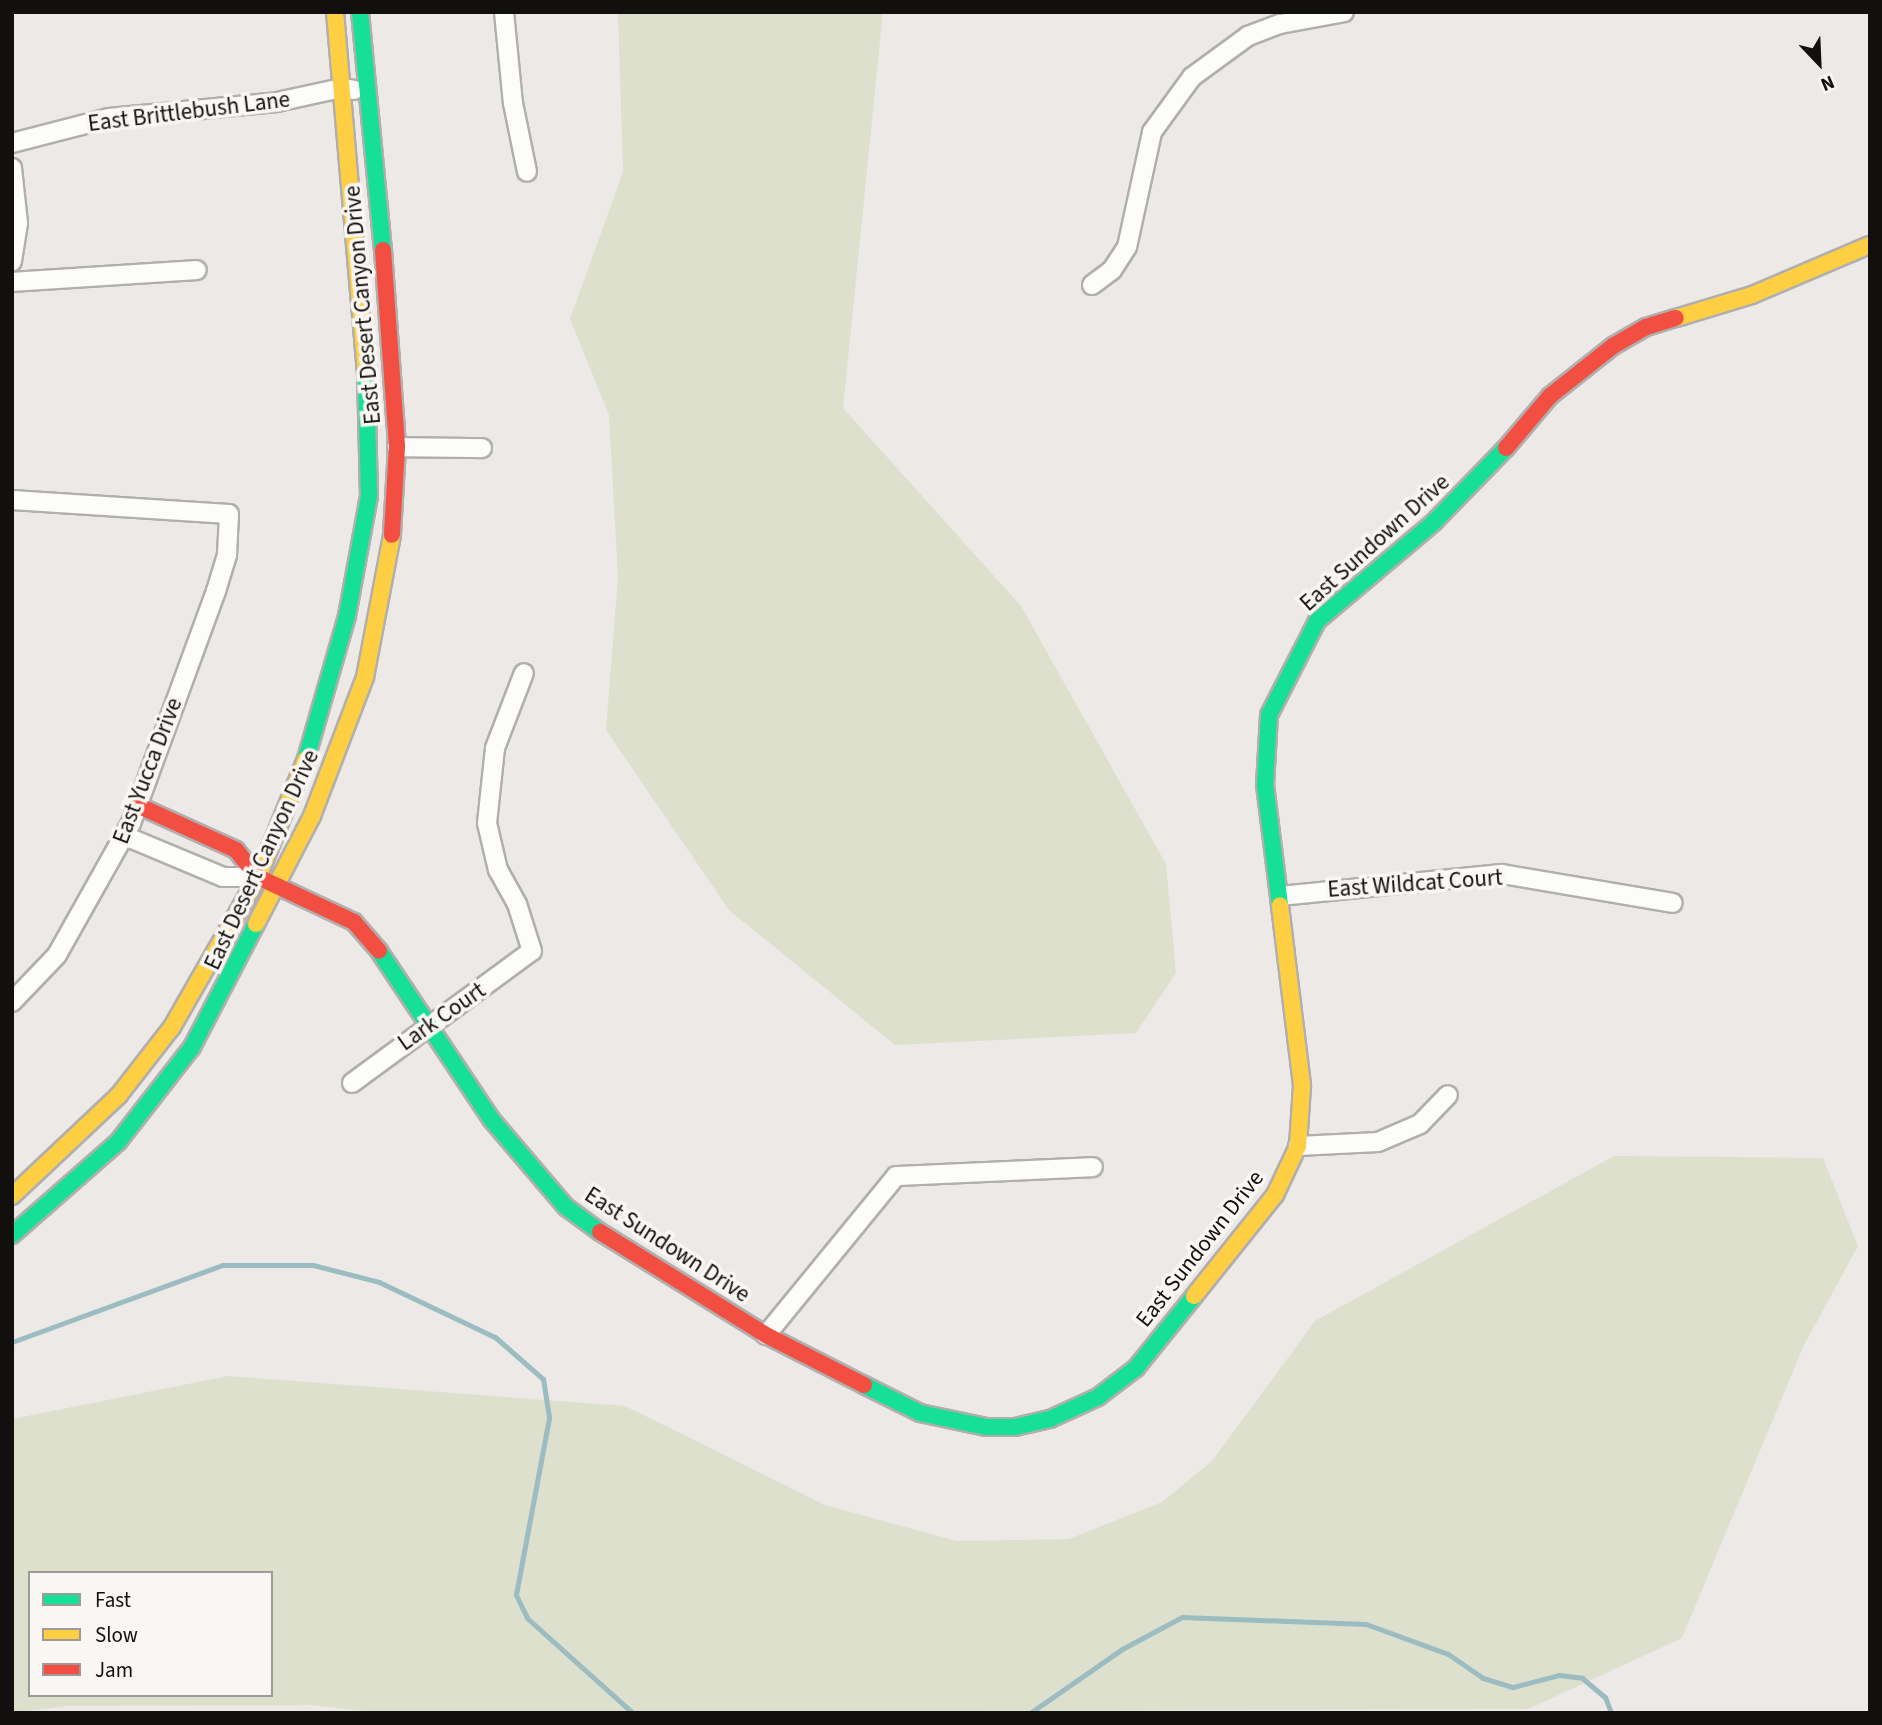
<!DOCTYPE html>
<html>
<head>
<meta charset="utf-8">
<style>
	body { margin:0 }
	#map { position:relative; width:1882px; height:1725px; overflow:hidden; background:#ece9e7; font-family:"Source Sans 3",sans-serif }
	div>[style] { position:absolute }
	.green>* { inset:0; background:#dce0cd }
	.stream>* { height:5px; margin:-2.5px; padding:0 2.5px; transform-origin:2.5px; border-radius:2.5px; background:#9bbcc1 }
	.roads { filter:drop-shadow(2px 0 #b1afae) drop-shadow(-2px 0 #b1afae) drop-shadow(0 2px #b1afae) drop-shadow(0 -2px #b1afae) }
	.street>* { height:18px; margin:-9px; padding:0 9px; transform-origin:9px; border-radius:9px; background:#fcfcfb }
	.fast>* { height:16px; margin:-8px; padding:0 8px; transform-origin:8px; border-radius:8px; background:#16e098 }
	.slow>* { height:16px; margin:-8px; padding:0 8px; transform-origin:8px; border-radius:8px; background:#ffcf43 }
	.jam>* { height:16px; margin:-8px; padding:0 8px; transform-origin:8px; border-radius:8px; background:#f24e42 }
	span { translate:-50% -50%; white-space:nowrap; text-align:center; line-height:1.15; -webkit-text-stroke:7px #faf6f3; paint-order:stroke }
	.street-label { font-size:23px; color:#11100f }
	.frame { position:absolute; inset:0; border:14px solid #11100f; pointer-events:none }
	.legend { position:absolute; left:28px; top:1571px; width:245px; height:126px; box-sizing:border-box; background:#faf6f3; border:2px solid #9d9a98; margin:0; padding:9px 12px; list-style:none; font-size:21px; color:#11100f }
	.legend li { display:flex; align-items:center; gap:14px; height:35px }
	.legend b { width:35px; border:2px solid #9d9a98 }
	.north { position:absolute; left:1784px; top:28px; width:70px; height:70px; -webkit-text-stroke:5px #faf6f3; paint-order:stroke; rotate:157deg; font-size:19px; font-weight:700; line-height:28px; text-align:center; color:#11100f }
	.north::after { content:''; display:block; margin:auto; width:24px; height:32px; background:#11100f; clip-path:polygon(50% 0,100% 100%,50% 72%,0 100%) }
</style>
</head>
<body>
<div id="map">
	<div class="green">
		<i style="clip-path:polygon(618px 12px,883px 12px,843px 408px,1021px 606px,1166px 864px,1176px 973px,1136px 1033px,895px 1045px,729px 910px,606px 730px,618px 578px,609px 415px,570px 319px,623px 172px)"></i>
		<i style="clip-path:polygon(evenodd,1614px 1156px,1823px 1158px,1858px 1246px,1804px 1345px,1682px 1638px,1528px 1709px,381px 1713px,311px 1705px,67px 1706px,12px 1713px,12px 1419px,228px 1376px,625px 1406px,825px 1505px,956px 1541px,1069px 1539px,1162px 1502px,1212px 1461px,1315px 1321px,1614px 1156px,30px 1573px,271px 1573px,271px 1695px,30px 1695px,30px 1573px)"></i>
	</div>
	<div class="stream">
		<i style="left:12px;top:1342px;width:224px;rotate:-20.1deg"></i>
		<i style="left:222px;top:1265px;width:91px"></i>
		<i style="left:313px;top:1265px;width:68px;rotate:14.4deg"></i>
		<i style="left:379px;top:1282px;width:128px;rotate:25.4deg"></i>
		<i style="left:495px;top:1337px;width:64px;rotate:41.2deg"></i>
		<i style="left:543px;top:1379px;width:39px;rotate:81deg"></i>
		<i style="left:549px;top:1418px;width:180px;rotate:100.6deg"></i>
		<i style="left:516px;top:1595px;width:25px;rotate:64deg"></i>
		<i style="left:527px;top:1618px;width:142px;rotate:41.9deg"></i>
		<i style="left:1030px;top:1713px;width:112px;rotate:-34.8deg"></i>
		<i style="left:1122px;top:1649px;width:68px;rotate:-28.1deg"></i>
		<i style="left:1182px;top:1617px;width:184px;rotate:2.2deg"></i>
		<i style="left:1366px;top:1624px;width:87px;rotate:20.1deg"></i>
		<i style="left:1448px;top:1654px;width:42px;rotate:34.4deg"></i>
		<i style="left:1483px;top:1678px;width:31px;rotate:17deg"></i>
		<i style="left:1513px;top:1687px;width:48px;rotate:-14.6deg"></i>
		<i style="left:1559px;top:1675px;width:23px;rotate:7deg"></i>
		<i style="left:1582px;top:1678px;width:30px;rotate:40deg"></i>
		<i style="left:1605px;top:1697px;width:17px;rotate:69deg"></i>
	</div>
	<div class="roads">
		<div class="street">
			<i style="left:504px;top:12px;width:91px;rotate:84.4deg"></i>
			<i style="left:513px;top:103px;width:70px;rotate:78.5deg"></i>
			<i style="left:12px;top:143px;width:100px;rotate:-14.5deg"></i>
			<i style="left:109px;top:118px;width:169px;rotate:-5.4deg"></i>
			<i style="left:277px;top:102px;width:66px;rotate:-12.2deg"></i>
			<i style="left:342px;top:88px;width:12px;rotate:9deg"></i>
			<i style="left:12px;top:168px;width:55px;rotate:83.8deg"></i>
			<i style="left:18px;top:223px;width:39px;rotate:99deg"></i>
			<i style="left:12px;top:282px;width:185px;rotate:-3.7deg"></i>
			<i style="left:1092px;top:285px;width:25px;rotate:-37deg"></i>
			<i style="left:1112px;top:270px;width:27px;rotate:-57deg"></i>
			<i style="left:1127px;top:247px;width:118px;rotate:-77.7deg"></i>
			<i style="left:1152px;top:132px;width:68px;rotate:-54deg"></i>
			<i style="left:1192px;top:77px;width:69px;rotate:-36.2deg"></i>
			<i style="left:1248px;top:36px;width:34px;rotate:-21deg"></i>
			<i style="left:1280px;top:24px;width:65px;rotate:-10.6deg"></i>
			<i style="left:397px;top:447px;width:85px;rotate:0.7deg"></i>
			<i style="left:12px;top:500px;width:217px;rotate:3.7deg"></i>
			<i style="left:229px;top:514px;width:41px;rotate:92.8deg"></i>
			<i style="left:227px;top:555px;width:38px;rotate:107deg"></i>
			<i style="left:216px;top:591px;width:247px;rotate:110.1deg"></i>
			<i style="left:131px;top:823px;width:151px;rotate:119.3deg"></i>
			<i style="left:57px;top:955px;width:65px;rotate:133.8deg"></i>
			<i style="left:125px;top:836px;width:106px;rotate:22.7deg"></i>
			<i style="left:223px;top:877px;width:35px"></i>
			<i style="left:1280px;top:896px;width:223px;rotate:-5.7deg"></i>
			<i style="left:1502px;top:874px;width:173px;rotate:9.6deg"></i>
			<i style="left:352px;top:1083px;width:223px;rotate:-36.3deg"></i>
			<i style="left:532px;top:951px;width:49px;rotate:-107.7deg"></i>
			<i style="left:517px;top:904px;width:39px;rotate:-119deg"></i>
			<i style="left:498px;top:870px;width:48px;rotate:-103.2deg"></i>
			<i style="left:487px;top:823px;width:75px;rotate:-83.9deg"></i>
			<i style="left:495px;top:748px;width:80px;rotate:-68.9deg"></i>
			<i style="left:1298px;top:1146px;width:80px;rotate:-2.9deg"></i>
			<i style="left:1378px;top:1142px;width:46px;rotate:-23.2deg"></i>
			<i style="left:1420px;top:1124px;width:40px;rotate:-46deg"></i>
			<i style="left:766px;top:1335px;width:205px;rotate:-50.7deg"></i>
			<i style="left:896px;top:1176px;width:197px;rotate:-2.6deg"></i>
		</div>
		<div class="fast">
			<i style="left:360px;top:12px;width:239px;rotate:84.5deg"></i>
			<i style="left:306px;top:759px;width:149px;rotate:-74deg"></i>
			<i style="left:347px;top:616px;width:122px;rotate:-79.6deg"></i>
			<i style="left:369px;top:496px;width:125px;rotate:-91.4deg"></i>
			<i style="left:1280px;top:905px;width:121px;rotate:-97.1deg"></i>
			<i style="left:1265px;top:785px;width:70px;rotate:-86.7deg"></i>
			<i style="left:1269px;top:715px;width:106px;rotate:-62.9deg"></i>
			<i style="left:1317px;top:621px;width:153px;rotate:-40.2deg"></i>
			<i style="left:1434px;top:522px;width:103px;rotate:-45.8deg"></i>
			<i style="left:379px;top:951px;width:202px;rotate:56.3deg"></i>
			<i style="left:491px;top:1119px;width:116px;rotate:49.6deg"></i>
			<i style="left:566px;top:1207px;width:42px;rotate:36.3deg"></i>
			<i style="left:12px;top:1235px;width:141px;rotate:-41.3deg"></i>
			<i style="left:118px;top:1142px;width:120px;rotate:-52.1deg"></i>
			<i style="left:192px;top:1047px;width:139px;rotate:-62.5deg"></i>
			<i style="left:864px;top:1385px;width:63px;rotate:26.6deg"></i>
			<i style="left:920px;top:1413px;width:67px;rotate:12deg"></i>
			<i style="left:986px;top:1427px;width:29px"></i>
			<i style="left:1015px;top:1427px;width:36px;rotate:-13deg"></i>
			<i style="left:1050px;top:1419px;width:53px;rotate:-24.6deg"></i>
			<i style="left:1098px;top:1397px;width:48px;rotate:-37.3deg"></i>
			<i style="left:1136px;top:1368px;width:92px;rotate:-51.1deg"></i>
		</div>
		<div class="slow">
			<i style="left:335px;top:12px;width:360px;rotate:85.1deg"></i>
			<i style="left:1676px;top:318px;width:79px;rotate:-16.8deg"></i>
			<i style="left:1752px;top:295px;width:128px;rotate:-23deg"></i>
			<i style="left:256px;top:924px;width:122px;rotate:-62.6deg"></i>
			<i style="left:312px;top:816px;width:149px;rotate:-69.1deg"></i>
			<i style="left:365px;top:677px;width:145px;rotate:-79.2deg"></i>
			<i style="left:12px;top:1196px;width:147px;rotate:-43.3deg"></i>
			<i style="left:119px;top:1095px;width:86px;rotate:-52.1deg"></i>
			<i style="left:172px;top:1027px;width:173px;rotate:-60.2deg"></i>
			<i style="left:258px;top:877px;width:127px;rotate:-67.9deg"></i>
			<i style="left:1194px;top:1296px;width:129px;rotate:-51.3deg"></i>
			<i style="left:1275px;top:1195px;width:54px;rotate:-64.9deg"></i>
			<i style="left:1298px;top:1146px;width:61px;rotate:-86.2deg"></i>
			<i style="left:1302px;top:1085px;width:181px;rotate:-97deg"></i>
		</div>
		<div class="jam">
			<i style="left:383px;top:250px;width:197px;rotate:85.9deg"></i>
			<i style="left:397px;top:447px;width:88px;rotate:93.3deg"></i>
			<i style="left:1506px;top:448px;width:68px;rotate:-49.8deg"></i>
			<i style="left:1550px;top:396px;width:80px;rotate:-38.4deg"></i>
			<i style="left:1613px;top:346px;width:38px;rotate:-30deg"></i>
			<i style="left:1646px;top:327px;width:31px;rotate:-17deg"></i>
			<i style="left:137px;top:805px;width:109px;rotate:24.4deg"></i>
			<i style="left:236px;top:850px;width:35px;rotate:51deg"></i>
			<i style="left:258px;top:877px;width:106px;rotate:25.1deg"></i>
			<i style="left:354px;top:922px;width:38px;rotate:49deg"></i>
			<i style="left:600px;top:1232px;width:195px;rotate:31.8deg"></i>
			<i style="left:766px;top:1335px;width:110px;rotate:27deg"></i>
		</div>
	</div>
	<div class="street-label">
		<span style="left:189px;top:112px;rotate:-7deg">East Brittlebush Lane</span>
		<span style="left:363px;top:305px;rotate:-95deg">East Desert Canyon Drive</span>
		<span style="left:1375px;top:543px;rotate:-42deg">East Sundown Drive</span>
		<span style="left:148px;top:771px;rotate:-69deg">East Yucca Drive</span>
		<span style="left:262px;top:860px;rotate:-65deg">East Desert Canyon Drive</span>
		<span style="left:1415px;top:884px;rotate:-4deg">East Wildcat Court</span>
		<span style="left:442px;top:1017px;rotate:-35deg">Lark Court</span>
		<span style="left:667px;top:1245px;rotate:33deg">East Sundown Drive</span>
		<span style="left:1200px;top:1249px;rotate:-52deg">East Sundown Drive</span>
	</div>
	<div class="frame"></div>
	<ul class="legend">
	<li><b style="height:9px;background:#16e098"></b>Fast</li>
	<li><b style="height:9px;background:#ffcf43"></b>Slow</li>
	<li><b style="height:9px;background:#f24e42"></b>Jam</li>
	</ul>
	<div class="north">N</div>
</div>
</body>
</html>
